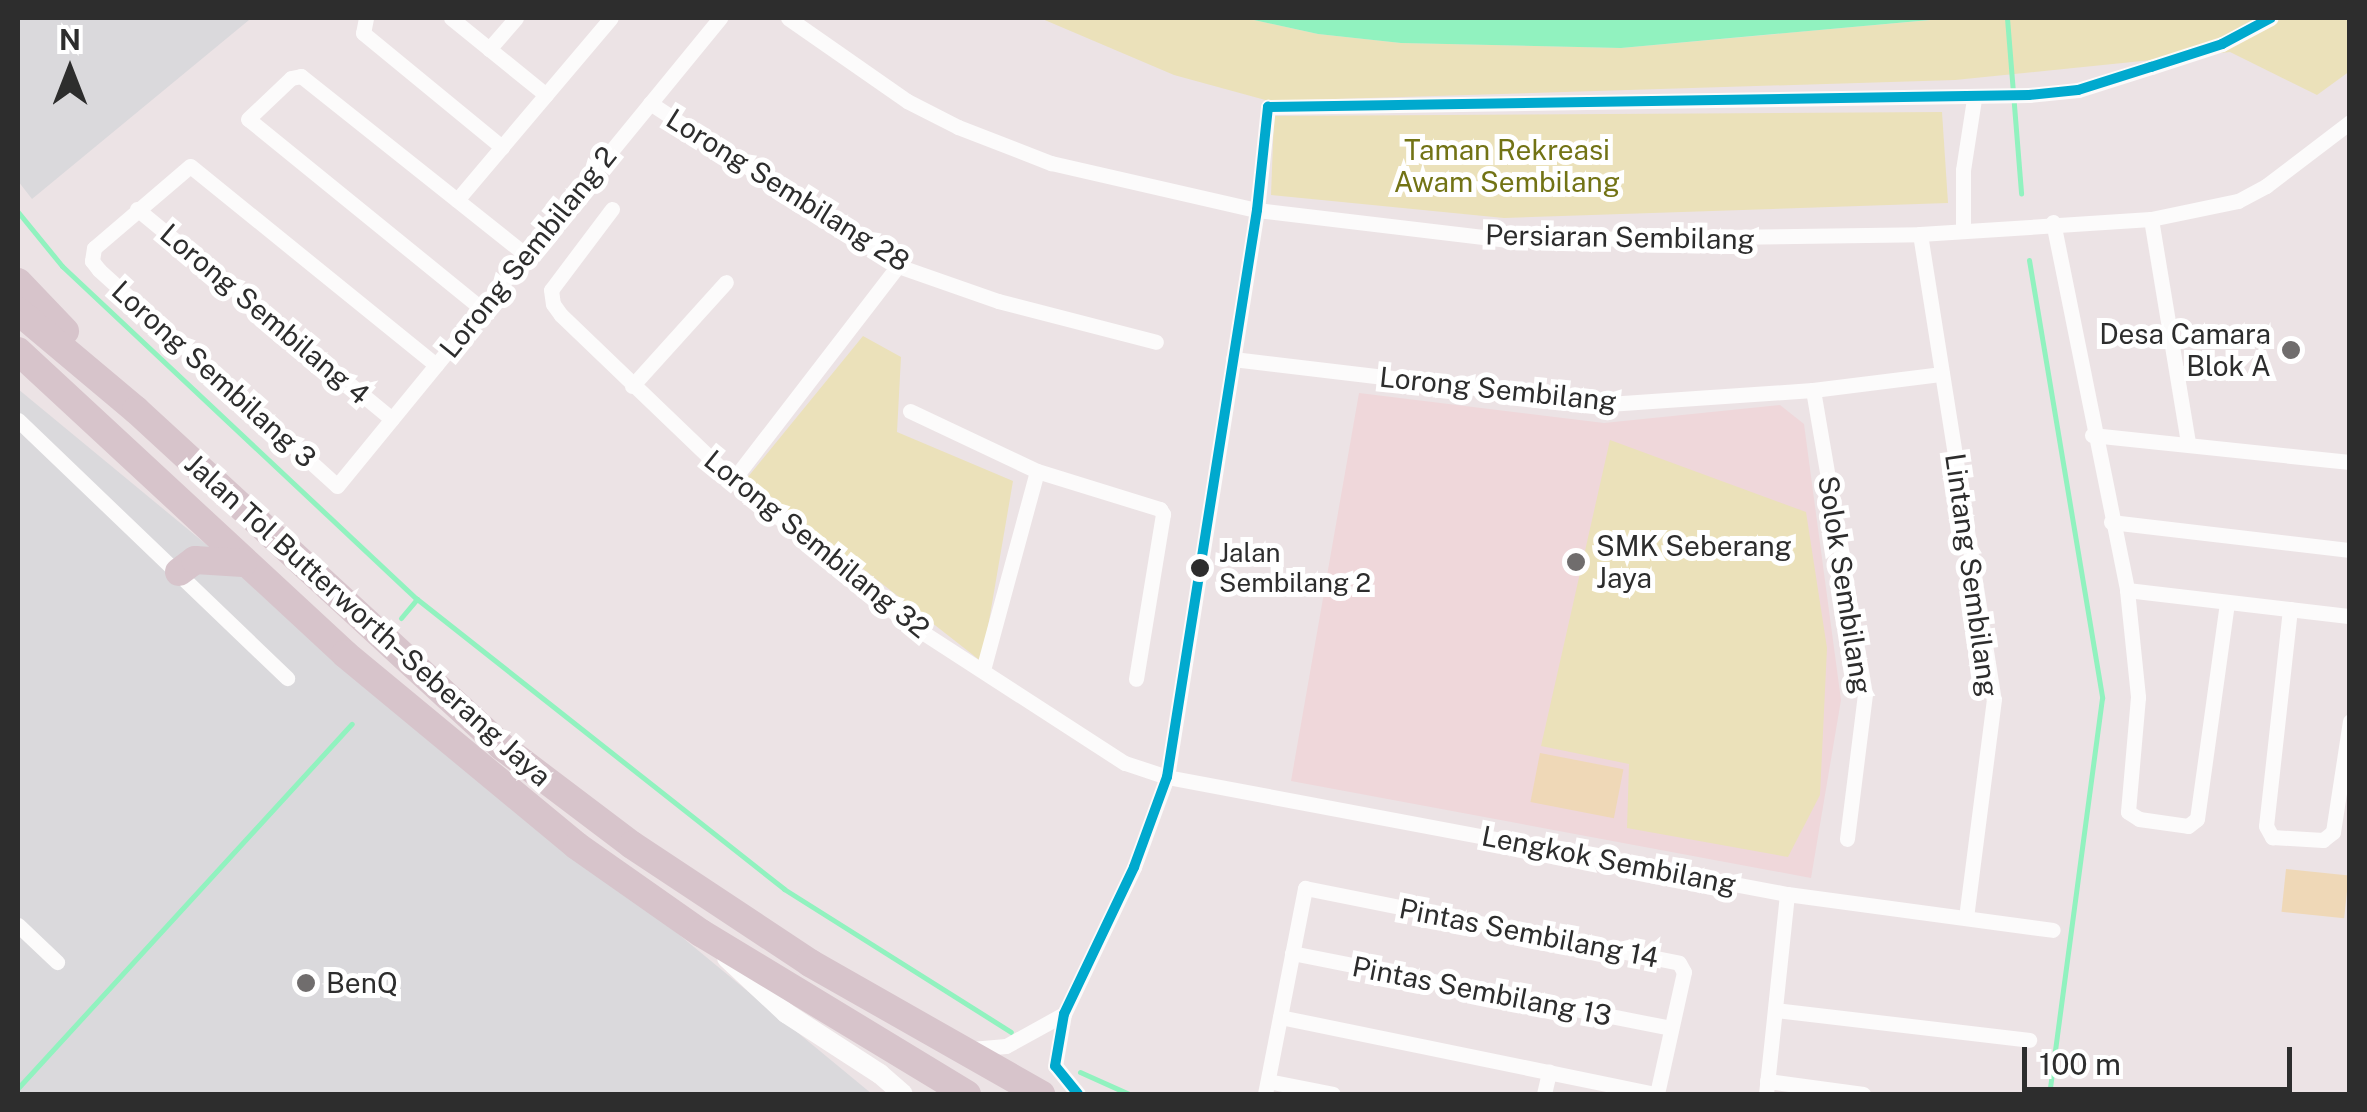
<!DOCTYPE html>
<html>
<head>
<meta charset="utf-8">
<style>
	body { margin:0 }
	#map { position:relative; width:2367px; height:1112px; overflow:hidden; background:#ece3e5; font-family:"Public Sans",sans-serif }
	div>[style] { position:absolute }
	.industrial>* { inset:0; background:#dad9dc }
	.education>* { inset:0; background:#efd7da }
	.green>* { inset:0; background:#ebe1ba }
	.pitch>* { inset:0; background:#efd8b7; transform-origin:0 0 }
	.water>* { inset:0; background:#91f2bf }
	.stream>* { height:5px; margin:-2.5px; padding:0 2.5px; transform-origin:2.5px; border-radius:2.5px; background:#91f2bf }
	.minor>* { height:15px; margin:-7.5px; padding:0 7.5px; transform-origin:7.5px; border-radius:7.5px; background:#fcfbfb }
	.secondary>* { height:20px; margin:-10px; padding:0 10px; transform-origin:10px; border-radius:10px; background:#fcfbfb }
	.motorway>* { height:28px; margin:-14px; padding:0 14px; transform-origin:14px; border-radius:14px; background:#d7c4cb }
	.bus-1>* { height:10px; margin:-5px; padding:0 5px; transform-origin:5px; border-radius:5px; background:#00a9ce }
	.dots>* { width:28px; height:28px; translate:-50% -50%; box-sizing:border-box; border:5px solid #fff; border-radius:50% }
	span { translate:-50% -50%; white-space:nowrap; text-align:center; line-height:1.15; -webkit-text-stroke:10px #fff; paint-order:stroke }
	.bus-label { font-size:26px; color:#2d2d2d }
	.left { translate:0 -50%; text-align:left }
	.park-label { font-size:28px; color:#727315 }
	.street-label { font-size:28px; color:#2d2d2d }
	.poi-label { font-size:28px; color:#2d2d2d }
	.right { translate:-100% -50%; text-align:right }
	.frame { position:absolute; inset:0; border:20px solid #2d2d2d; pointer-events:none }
	.north { position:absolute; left:20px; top:20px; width:100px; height:100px; -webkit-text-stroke:8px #fff; paint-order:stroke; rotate:0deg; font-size:28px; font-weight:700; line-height:40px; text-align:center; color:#2d2d2d }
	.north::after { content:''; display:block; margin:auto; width:35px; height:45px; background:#2d2d2d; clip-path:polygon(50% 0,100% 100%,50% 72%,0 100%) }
	.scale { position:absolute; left:2022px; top:1047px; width:270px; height:45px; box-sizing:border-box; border:5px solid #2d2d2d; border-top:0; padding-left:12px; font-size:30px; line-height:35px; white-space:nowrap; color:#2d2d2d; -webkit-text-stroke:8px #fff; paint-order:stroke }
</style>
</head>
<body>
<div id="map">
	<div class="industrial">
		<i style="clip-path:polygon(18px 18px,247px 18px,249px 20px,32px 199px,18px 181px)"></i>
		<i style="clip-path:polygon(18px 389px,872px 1094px,18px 1094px)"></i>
	</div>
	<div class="education">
		<i style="clip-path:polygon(1359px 393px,1604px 423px,1780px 405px,1804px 424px,1841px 700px,1811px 878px,1291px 781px)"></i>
	</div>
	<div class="green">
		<i style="clip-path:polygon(1040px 18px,1245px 18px,1318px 34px,1401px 43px,1621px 48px,1953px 18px,2349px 18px,2350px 71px,2317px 95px,2230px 52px,1955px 80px,1269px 101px,1174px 75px)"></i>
		<i style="clip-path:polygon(1942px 112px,1948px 203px,1504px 218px,1271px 195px,1274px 116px)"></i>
		<i style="clip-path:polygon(863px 336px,901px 357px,897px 432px,1013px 481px,982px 662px,747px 478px)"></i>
		<i style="clip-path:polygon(1610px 440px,1806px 512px,1827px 648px,1820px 795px,1788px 857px,1627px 828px,1629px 764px,1541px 746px)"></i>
	</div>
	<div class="pitch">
		<i style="left:1540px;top:753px;width:85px;height:50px;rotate:11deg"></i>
		<i style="left:2286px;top:869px;width:63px;height:43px;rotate:6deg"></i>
	</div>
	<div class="water">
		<i style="clip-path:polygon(1245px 18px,1952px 18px,1621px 48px,1401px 43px,1318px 34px)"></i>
	</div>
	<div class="stream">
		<i style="left:2007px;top:18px;width:176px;rotate:85.4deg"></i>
		<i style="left:18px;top:212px;width:70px;rotate:50.8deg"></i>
		<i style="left:62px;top:266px;width:487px;rotate:43.2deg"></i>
		<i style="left:417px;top:599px;width:468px;rotate:38.3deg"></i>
		<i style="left:784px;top:889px;width:268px;rotate:32.2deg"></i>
		<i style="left:2029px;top:260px;width:444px;rotate:80.5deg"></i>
		<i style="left:2102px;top:698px;width:400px;rotate:97.6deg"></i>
		<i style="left:401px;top:618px;width:25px;rotate:-50deg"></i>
		<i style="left:1080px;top:1072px;width:54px;rotate:24.2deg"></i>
		<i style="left:18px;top:1088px;width:494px;rotate:-47.5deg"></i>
	</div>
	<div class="minor">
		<i style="left:366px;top:18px;width:15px;rotate:101deg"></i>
		<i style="left:363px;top:33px;width:180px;rotate:39.4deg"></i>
		<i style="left:451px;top:18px;width:122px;rotate:39deg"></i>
		<i style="left:788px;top:18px;width:145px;rotate:34.9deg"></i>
		<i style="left:907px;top:101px;width:57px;rotate:27deg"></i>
		<i style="left:958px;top:127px;width:100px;rotate:21.2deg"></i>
		<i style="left:1051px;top:163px;width:211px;rotate:12.9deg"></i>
		<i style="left:1257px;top:210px;width:255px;rotate:6.8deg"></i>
		<i style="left:1510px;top:240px;width:410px;rotate:-0.8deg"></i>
		<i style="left:1920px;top:234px;width:231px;rotate:-3.7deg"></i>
		<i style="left:2151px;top:219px;width:89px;rotate:-11.7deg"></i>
		<i style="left:2238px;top:201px;width:32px;rotate:-28deg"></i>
		<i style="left:2266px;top:186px;width:106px;rotate:-37.3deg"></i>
		<i style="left:489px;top:49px;width:41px;rotate:-48.9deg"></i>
		<i style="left:650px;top:103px;width:297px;rotate:33.3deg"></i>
		<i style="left:898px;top:266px;width:106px;rotate:19.3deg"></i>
		<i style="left:998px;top:301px;width:163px;rotate:14.5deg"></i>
		<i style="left:457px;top:200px;width:238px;rotate:-49.8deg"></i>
		<i style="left:137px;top:209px;width:330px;rotate:39.5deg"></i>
		<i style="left:612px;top:209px;width:101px;rotate:127deg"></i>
		<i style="left:551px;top:290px;width:14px;rotate:82deg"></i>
		<i style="left:553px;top:304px;width:14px;rotate:54deg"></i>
		<i style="left:561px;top:315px;width:238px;rotate:43.8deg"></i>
		<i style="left:733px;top:480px;width:219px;rotate:39.4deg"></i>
		<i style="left:902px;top:619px;width:265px;rotate:32.9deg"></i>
		<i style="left:1125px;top:763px;width:44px;rotate:18.4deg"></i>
		<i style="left:1167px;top:777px;width:631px;rotate:10.69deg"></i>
		<i style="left:1787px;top:894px;width:268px;rotate:7.7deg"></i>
		<i style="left:2151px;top:219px;width:227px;rotate:80.6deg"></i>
		<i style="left:2053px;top:222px;width:375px;rotate:78.6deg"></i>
		<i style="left:2127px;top:590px;width:108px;rotate:84.1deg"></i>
		<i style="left:2138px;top:697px;width:115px;rotate:95deg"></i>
		<i style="left:2128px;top:812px;width:13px;rotate:32deg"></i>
		<i style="left:2139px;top:819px;width:49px;rotate:8.1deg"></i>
		<i style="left:2188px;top:826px;width:11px;rotate:-38deg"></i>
		<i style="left:2197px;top:819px;width:219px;rotate:-82.1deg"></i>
		<i style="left:1963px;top:230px;width:60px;rotate:-90deg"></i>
		<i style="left:1963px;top:170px;width:72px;rotate:-81.2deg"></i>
		<i style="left:1920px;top:234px;width:471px;rotate:81deg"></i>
		<i style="left:1994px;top:699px;width:220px;rotate:97.3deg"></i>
		<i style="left:482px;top:309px;width:301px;rotate:-140.9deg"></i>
		<i style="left:248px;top:119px;width:59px;rotate:-43.6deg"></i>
		<i style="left:291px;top:78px;width:10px;rotate:-11deg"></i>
		<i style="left:301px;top:76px;width:288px;rotate:38.5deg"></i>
		<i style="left:1233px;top:359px;width:378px;rotate:6.8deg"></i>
		<i style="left:1608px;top:404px;width:205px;rotate:-3.9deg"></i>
		<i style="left:1813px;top:390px;width:130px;rotate:-7.1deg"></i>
		<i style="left:436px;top:365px;width:316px;rotate:-141deg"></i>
		<i style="left:190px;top:166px;width:126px;rotate:139.5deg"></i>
		<i style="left:94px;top:248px;width:13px;rotate:99deg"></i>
		<i style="left:92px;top:261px;width:11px;rotate:52deg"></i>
		<i style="left:99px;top:270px;width:321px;rotate:42.2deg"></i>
		<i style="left:337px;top:486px;width:605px;rotate:-50.7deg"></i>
		<i style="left:632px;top:386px;width:140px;rotate:-47.9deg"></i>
		<i style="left:1813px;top:390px;width:308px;rotate:80.3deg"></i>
		<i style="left:1865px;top:694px;width:146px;rotate:97.1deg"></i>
		<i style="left:910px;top:411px;width:140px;rotate:25.3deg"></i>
		<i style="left:1037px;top:471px;width:129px;rotate:17.2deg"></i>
		<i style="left:1160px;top:509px;width:6px;rotate:59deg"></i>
		<i style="left:1163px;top:514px;width:167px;rotate:99.3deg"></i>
		<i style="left:18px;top:420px;width:373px;rotate:43.8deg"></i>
		<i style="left:2092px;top:435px;width:259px;rotate:6deg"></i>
		<i style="left:733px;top:480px;width:270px;rotate:-52.4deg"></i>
		<i style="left:2111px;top:522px;width:241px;rotate:6.7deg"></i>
		<i style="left:2127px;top:590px;width:225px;rotate:6.7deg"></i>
		<i style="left:2290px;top:609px;width:218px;rotate:96.3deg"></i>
		<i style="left:2266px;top:826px;width:13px;rotate:61deg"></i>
		<i style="left:2272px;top:837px;width:51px;rotate:3.4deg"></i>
		<i style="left:2323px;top:840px;width:13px;rotate:-39deg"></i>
		<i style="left:2333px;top:832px;width:112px;rotate:-81.3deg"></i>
		<i style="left:983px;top:670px;width:206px;rotate:-74.8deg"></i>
		<i style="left:18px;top:925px;width:54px;rotate:43.5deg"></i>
		<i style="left:1292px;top:953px;width:386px;rotate:11.2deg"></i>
		<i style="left:1775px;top:1010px;width:256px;rotate:6.7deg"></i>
		<i style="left:1280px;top:1017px;width:383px;rotate:11.6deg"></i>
		<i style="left:971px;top:1049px;width:35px;rotate:-5deg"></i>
		<i style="left:1006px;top:1046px;width:66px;rotate:-28.9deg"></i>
		<i style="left:1268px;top:1081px;width:66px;rotate:11.3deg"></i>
		<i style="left:1767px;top:1081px;width:97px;rotate:7.7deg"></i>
		<i style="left:1078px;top:1094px;width:36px;rotate:-129deg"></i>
		<i style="left:1055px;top:1066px;width:53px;rotate:-80.2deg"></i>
		<i style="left:1064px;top:1014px;width:163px;rotate:-64.5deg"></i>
		<i style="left:1134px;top:867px;width:96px;rotate:-69.9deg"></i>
		<i style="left:1167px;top:777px;width:574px;rotate:-80.98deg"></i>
		<i style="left:1257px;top:210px;width:104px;rotate:-83.9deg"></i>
		<i style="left:1268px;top:107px;width:761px;rotate:-0.9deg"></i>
		<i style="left:2029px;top:95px;width:49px;rotate:-5.8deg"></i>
		<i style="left:2078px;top:90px;width:77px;rotate:-17.5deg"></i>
		<i style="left:2151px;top:67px;width:75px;rotate:-17.9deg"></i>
		<i style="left:2222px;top:44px;width:55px;rotate:-28deg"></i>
		<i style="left:1265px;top:1094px;width:210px;rotate:-79deg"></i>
		<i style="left:1305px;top:888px;width:381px;rotate:11.3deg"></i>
		<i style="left:1679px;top:963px;width:10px;rotate:61deg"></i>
		<i style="left:1684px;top:972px;width:125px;rotate:102.5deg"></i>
		<i style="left:1544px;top:1094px;width:23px;rotate:-77deg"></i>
		<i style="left:1766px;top:1094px;width:201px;rotate:-84deg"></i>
	</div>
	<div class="secondary">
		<i style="left:727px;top:958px;width:81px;rotate:43deg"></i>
		<i style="left:786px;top:1013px;width:112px;rotate:33deg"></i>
		<i style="left:880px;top:1074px;width:30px;rotate:41deg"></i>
	</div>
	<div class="motorway">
		<i style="left:18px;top:282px;width:68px;rotate:46.2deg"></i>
		<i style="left:18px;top:311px;width:154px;rotate:40deg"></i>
		<i style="left:136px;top:410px;width:496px;rotate:42.6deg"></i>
		<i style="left:501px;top:746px;width:164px;rotate:37.1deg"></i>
		<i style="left:632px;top:845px;width:214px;rotate:33.5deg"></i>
		<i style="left:810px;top:963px;width:266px;rotate:29.6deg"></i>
		<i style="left:18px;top:351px;width:446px;rotate:42.8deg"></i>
		<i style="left:345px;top:654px;width:301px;rotate:39.6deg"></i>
		<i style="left:577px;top:846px;width:151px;rotate:35.1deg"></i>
		<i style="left:701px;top:933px;width:311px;rotate:31.2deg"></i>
		<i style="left:179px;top:572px;width:20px;rotate:-37deg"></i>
		<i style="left:195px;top:560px;width:48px;rotate:3.6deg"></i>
	</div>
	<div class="bus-1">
		<i style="left:1078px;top:1094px;width:36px;rotate:-129deg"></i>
		<i style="left:1055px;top:1066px;width:53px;rotate:-80.2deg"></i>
		<i style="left:1064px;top:1014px;width:163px;rotate:-64.5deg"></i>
		<i style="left:1134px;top:867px;width:96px;rotate:-69.9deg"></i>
		<i style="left:1167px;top:777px;width:574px;rotate:-80.98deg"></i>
		<i style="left:1257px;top:210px;width:104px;rotate:-83.9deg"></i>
		<i style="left:1268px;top:107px;width:761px;rotate:-0.9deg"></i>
		<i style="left:2029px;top:95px;width:49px;rotate:-5.8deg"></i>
		<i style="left:2078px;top:90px;width:77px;rotate:-17.5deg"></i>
		<i style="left:2151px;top:67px;width:75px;rotate:-17.9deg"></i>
		<i style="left:2222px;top:44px;width:55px;rotate:-28deg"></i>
	</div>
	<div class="dots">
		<i style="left:2291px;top:350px;background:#706d6d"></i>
		<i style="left:1576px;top:562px;background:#706d6d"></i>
		<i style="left:1200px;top:568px;background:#2d2d2d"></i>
		<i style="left:306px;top:983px;background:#706d6d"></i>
	</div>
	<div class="bus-label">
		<span class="left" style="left:1219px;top:568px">Jalan<br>Sembilang 2</span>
	</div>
	<div class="park-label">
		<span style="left:1507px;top:166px">Taman Rekreasi<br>Awam Sembilang</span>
	</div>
	<div class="street-label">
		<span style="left:788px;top:190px;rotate:32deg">Lorong Sembilang 28</span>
		<span style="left:1620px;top:237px;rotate:1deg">Persiaran Sembilang</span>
		<span style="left:528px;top:252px;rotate:-51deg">Lorong Sembilang 2</span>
		<span style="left:265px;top:314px;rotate:40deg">Lorong Sembilang 4</span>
		<span style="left:214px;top:374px;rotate:42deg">Lorong Sembilang 3</span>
		<span style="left:1498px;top:389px;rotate:6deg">Lorong Sembilang</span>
		<span style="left:817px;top:544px;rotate:39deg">Lorong Sembilang 32</span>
		<span style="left:1972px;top:575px;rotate:82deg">Lintang Sembilang</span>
		<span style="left:1845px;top:585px;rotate:81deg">Solok Sembilang</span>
		<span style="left:368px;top:620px;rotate:42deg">Jalan Tol Butterworth–Seberang Jaya</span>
		<span style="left:1609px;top:860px;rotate:11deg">Lengkok Sembilang</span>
		<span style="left:1529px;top:933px;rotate:11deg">Pintas Sembilang 14</span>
		<span style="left:1482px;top:991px;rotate:11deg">Pintas Sembilang 13</span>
	</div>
	<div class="poi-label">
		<span class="right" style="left:2271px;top:350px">Desa Camara<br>Blok A</span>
		<span class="left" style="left:1596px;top:562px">SMK Seberang<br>Jaya</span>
		<span class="left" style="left:326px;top:983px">BenQ</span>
	</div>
	<div class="frame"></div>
	<div class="north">N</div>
	<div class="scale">100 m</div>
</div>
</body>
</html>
